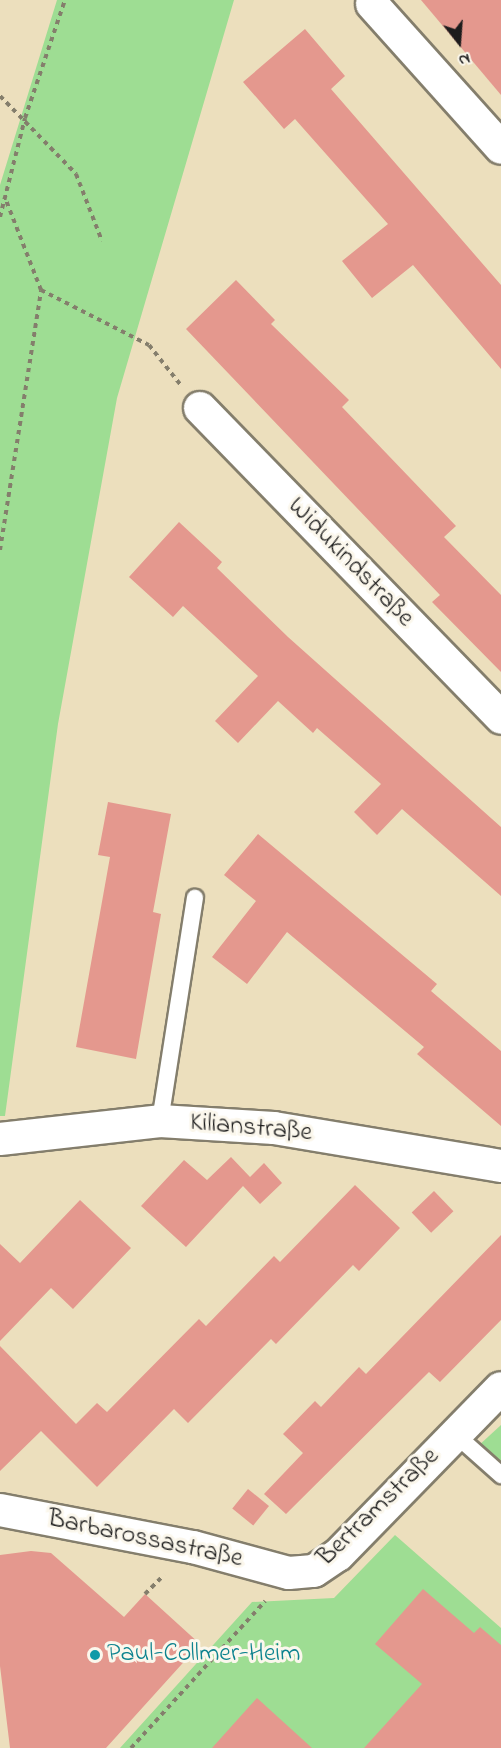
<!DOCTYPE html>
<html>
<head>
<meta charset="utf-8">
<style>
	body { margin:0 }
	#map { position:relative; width:501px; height:1748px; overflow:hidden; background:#ecdfbd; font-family:"Indie Flower",sans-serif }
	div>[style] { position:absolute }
	.green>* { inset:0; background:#9edd93 }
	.building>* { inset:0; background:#e4988e; transform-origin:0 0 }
	.path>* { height:4px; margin-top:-2px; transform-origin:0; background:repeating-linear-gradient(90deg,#847e6c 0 4.5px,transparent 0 9px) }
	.roads { filter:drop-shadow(2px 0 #847e6c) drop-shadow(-2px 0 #847e6c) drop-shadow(0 2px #847e6c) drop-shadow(0 -2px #847e6c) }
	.lane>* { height:16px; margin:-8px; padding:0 8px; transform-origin:8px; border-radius:8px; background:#fff }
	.street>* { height:32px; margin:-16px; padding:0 16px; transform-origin:16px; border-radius:16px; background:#fff }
	.dots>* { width:16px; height:16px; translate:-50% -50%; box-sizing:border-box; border:3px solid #fbf7ec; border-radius:50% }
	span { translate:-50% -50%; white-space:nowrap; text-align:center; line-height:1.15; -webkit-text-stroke:6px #fbf7ec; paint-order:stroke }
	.street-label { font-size:26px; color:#1c1c1c }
	.culture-label { font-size:26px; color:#0d838f }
	.left { translate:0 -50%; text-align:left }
	.north { position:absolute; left:429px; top:12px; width:60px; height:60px; -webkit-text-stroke:4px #fbf7ec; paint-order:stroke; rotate:163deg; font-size:16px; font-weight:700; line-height:24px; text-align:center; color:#1c1c1c }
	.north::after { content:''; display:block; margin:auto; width:21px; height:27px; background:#1c1c1c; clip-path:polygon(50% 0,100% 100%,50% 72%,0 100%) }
</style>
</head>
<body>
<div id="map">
	<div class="green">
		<i style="clip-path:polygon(57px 0,234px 0,117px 398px,58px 724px,5px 1116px,0 1116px,0 185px)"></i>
		<i style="clip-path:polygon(501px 1425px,501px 1469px,477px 1447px)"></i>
		<i style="clip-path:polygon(395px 1535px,501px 1628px,501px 1748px,120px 1748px,252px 1602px,334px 1598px)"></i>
	</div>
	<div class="building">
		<i style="clip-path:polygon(421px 0,501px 0,501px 95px)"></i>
		<i style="clip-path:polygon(305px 29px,345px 76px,331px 89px,501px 285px,501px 369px,413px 265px,372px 298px,342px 261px,388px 224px,295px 119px,284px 129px,243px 82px)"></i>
		<i style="clip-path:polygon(236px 280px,275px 320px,271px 324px,349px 400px,342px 407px,456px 526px,444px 537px,501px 595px,501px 672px,432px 602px,440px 595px,186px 329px)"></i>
		<i style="clip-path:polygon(179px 522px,222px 562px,217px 568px,288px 637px,501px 827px,501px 896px,402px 809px,377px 835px,354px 812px,381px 784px,317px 728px,313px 733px,278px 701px,238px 743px,215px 721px,258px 676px,183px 606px,173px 617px,129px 577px)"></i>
		<i style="clip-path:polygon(108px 802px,171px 814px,153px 912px,161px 914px,136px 1059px,76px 1047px,110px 857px,98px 855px)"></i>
		<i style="clip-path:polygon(258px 834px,437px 984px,431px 991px,501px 1051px,501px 1126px,417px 1054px,424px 1047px,287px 932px,247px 984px,212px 957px,256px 901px,224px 875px)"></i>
		<i style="clip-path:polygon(231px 1157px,250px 1177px,264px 1163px,282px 1183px,260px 1204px,243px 1186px,186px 1247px,141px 1206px,184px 1160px,207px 1180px)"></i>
		<i style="clip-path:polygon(355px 1185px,400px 1228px,359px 1271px,353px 1265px,276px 1344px,271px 1339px,188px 1423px,174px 1409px,97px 1487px,41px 1431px,0 1471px,0 1346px,76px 1424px,97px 1403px,107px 1412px,199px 1319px,206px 1326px,274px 1256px,280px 1262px)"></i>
		<i style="left:434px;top:1191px;width:28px;height:31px;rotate:46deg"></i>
		<i style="clip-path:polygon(80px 1200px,131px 1248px,73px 1309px,51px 1288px,0 1341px,0 1244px,20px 1263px)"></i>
		<i style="clip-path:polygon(501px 1235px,501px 1320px,440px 1382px,429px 1372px,286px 1514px,264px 1494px,303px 1453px,283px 1434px,315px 1401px,321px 1407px,359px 1367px,366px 1374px)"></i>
		<i style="left:248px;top:1489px;width:27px;height:25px;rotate:39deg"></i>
		<i style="clip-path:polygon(31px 1551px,51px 1553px,124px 1617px,145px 1594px,200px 1644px,106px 1748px,10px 1748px,0 1666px,0 1555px)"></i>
		<i style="clip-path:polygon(423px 1589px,474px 1633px,480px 1627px,501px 1645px,501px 1748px,364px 1748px,422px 1684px,375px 1644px)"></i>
		<i style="clip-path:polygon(257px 1698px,312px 1748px,212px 1748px)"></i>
	</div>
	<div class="path">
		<i style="left:0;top:96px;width:109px;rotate:45.7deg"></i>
		<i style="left:76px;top:174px;width:72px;rotate:68.8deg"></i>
		<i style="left:0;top:217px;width:102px;rotate:-75.8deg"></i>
		<i style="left:25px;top:118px;width:125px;rotate:-71.3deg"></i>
		<i style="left:41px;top:290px;width:121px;rotate:27deg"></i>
		<i style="left:149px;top:345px;width:50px;rotate:51.5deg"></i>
		<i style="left:0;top:550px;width:263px;rotate:-81deg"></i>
		<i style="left:41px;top:290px;width:97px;rotate:-111.3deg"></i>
		<i style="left:145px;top:1594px;width:27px;rotate:-45deg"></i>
		<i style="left:131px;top:1748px;width:199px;rotate:-47.6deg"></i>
	</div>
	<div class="roads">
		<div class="lane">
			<i style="left:160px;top:1121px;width:226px;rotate:-81.1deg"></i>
			<i style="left:455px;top:1434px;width:62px;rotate:41.7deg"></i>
		</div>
		<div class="street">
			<i style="left:372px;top:4px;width:193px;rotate:48.1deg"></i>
			<i style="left:200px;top:408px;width:432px;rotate:45.8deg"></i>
			<i style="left:0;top:1139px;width:161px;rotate:-6.4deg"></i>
			<i style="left:160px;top:1121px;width:114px;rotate:3.5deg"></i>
			<i style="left:274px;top:1128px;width:230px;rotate:9.5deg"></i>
			<i style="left:0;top:1510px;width:197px;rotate:10.9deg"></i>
			<i style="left:193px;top:1547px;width:99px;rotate:15.2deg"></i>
			<i style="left:289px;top:1573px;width:25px;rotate:-5deg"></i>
			<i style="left:314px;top:1571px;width:29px;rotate:-34deg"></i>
			<i style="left:338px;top:1555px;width:233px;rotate:-45.7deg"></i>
		</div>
	</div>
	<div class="dots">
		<i style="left:95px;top:1655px;background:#0f9aa8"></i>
	</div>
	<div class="street-label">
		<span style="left:350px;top:563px;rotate:46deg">Widukindstraße</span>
		<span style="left:251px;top:1129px;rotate:5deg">Kilianstraße</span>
		<span style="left:379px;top:1508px;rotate:-44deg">Bertramstraße</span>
		<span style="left:145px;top:1540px;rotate:12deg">Barbarossastraße</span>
	</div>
	<div class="culture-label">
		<span class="left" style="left:107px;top:1655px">Paul-Collmer-Heim</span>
	</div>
	<div class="north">N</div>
</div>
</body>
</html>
